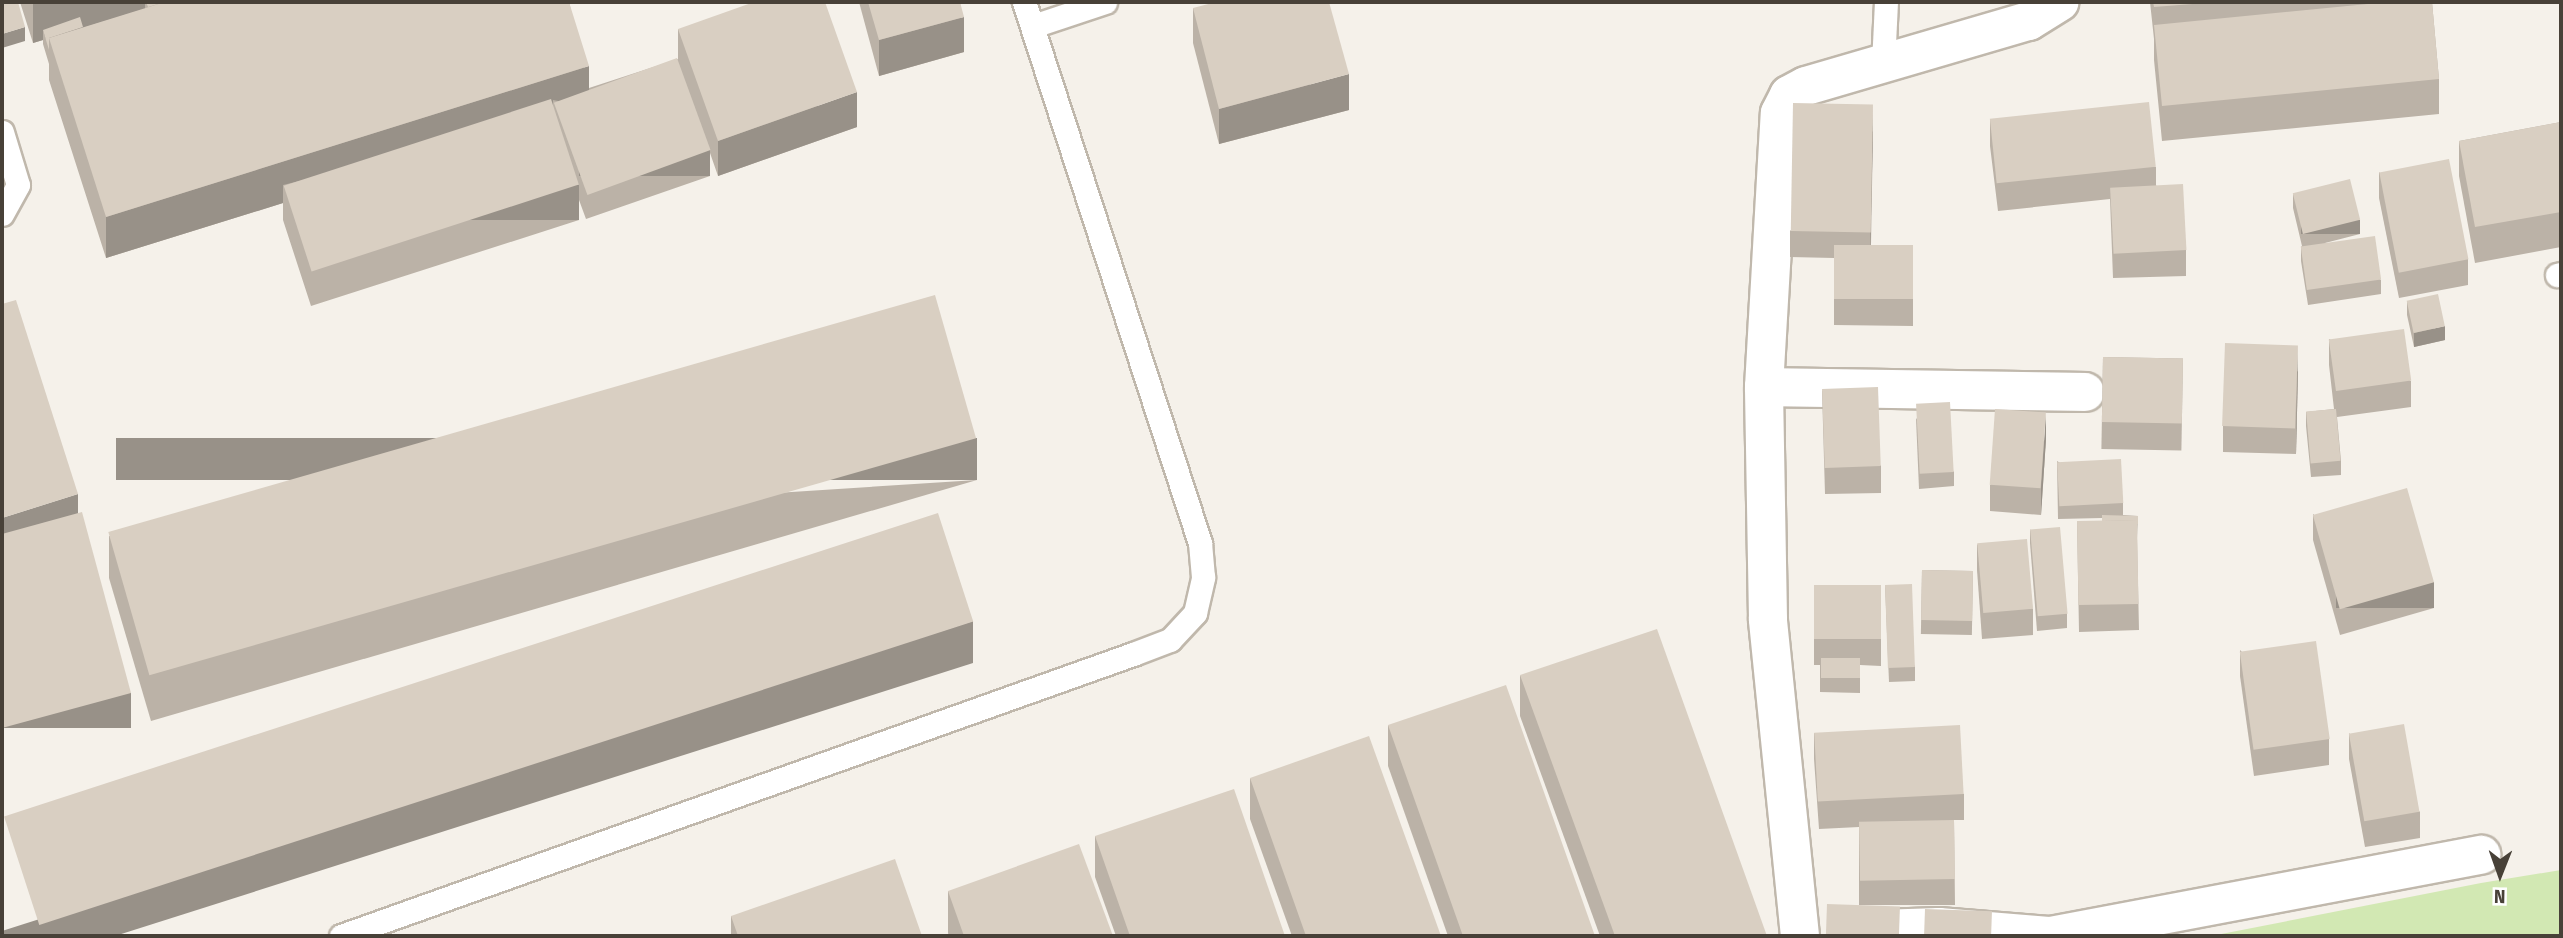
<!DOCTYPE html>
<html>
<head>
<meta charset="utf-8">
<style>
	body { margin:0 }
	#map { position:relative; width:2563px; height:938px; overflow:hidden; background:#f5f1ea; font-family:"Fira Sans Condensed",sans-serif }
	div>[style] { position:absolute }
	.green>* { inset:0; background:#d2e8b3 }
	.roads { filter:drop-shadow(2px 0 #c0b8ac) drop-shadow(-2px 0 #c0b8ac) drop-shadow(0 2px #c0b8ac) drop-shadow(0 -2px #c0b8ac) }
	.service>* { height:23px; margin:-11.5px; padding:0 11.5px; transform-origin:11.5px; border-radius:11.5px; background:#fff }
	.minor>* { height:38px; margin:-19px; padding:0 19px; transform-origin:19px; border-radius:19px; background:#fff }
	.wall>* { inset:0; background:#bbb2a7; transform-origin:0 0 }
	.shaded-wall>* { inset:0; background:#989188; transform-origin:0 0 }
	.building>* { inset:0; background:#d9cfc2; transform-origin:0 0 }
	span { translate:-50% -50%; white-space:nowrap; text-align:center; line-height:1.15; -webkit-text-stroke:5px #fff; paint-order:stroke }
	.frame { position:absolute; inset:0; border:4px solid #484138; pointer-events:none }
	.north { position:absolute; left:2465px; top:840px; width:70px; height:70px; -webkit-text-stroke:5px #fff; paint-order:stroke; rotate:181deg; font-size:19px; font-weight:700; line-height:28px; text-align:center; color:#484138 }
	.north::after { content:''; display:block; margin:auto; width:24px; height:32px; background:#484138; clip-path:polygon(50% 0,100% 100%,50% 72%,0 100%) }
</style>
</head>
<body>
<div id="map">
	<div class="green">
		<i style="clip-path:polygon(2561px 870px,2561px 936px,2211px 936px,2481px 883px)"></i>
	</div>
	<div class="roads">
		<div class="service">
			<i style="left:1033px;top:26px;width:76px;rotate:-18.4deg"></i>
			<i style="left:1883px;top:65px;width:63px;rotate:-87.3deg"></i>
			<i style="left:2px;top:132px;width:55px;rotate:73.2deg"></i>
			<i style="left:18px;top:185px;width:33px;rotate:119deg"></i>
			<i style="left:2557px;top:275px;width:4px;rotate:-14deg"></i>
			<i style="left:341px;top:936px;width:841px;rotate:-19.6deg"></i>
			<i style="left:1133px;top:654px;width:40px;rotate:-21deg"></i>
			<i style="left:1170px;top:640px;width:37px;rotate:-47deg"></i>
			<i style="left:1195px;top:613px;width:37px;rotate:-77deg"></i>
			<i style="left:1203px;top:577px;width:34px;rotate:-95deg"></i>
			<i style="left:1200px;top:543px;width:569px;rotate:-108.02deg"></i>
		</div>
		<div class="minor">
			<i style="left:1764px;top:387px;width:321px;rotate:0.9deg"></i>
			<i style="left:1849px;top:930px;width:90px;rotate:-1.9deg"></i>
			<i style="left:1939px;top:927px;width:110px;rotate:4.7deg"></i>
			<i style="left:1800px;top:936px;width:319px;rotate:-95.8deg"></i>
			<i style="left:1768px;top:619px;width:232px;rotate:-91deg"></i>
			<i style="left:1764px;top:387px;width:274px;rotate:-86.7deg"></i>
			<i style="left:1780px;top:113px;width:20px;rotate:-63deg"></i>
			<i style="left:1789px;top:95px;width:19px;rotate:-28deg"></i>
			<i style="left:1806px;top:86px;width:232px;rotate:-16.3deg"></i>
			<i style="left:2029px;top:21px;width:36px;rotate:-32deg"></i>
			<i style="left:2051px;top:936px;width:438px;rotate:-10.7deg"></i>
		</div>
	</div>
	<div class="wall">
		<i style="clip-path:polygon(20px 2px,569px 2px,589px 88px,678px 59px,678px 29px,857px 127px,718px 176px,710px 153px,710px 176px,586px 219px,579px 200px,579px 220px,311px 306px,283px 220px,283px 203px,106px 258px,49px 80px,49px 64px,43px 44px,43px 40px,33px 43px)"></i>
		<i style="clip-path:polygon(859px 2px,960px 2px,964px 52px,879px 76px)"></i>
		<i style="clip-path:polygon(2150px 2px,2432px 2px,2439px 79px,2439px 114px,2162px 141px,2154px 60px,2154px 39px)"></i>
		<i style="clip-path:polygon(1193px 8px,1349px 110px,1219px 144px,1193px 43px)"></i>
		<i style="clip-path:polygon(1990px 119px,2156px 167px,2156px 185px,2186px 250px,2186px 276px,2113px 278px,2110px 199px,1998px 211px,1990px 146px)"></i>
		<i style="clip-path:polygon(2561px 122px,2561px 247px,2475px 263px,2459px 176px,2459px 141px)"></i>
		<i style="clip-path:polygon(1873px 131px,1871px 245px,1913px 245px,1913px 326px,1834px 325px,1834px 258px,1790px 257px,1790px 231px)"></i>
		<i style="clip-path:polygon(2379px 172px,2468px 259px,2468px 285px,2399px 298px,2379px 198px)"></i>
		<i style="clip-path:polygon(2293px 194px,2360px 234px,2325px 243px,2381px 280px,2381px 294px,2308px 305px,2301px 261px,2301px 247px,2302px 246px,2293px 208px)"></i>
		<i style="clip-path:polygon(2407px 301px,2445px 340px,2414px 347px,2407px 315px)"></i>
		<i style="clip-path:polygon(2329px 339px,2411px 381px,2411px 407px,2337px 417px,2341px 461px,2341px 475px,2311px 477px,2306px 426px,2306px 412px,2334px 409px,2329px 365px)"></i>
		<i style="left:2103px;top:357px;width:80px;height:92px;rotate:1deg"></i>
		<i style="clip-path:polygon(2298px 371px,2296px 454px,2223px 452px,2223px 426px)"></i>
		<i style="clip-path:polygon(1822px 390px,1881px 466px,1881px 493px,1825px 494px)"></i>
		<i style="clip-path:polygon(1916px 418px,1954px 472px,1954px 486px,1919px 489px)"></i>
		<i style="clip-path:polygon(2046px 439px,2041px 515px,1990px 511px,1990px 485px)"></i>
		<i style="clip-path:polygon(2057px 461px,2123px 503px,2123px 515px,2138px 516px,2137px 538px,2139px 630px,2079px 632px,2077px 521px,2102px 521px,2102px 518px,2058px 519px)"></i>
		<i style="clip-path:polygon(977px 480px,151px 721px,109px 578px,109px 536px)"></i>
		<i style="clip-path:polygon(2313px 514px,2434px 608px,2340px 635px,2313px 540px)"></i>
		<i style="clip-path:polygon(2030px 529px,2067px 614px,2067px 628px,2037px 631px,2030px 543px)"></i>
		<i style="clip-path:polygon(1977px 544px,2033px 609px,2033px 635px,1982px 639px,1977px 570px)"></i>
		<i style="left:1922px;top:570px;width:51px;height:64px;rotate:1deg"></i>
		<i style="clip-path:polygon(1881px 585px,1881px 666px,1860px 665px,1860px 693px,1820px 692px,1820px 665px,1814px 665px,1814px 586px)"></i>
		<i style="clip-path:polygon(1885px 585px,1915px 667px,1915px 681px,1889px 682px)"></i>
		<i style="clip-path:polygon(2240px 650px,2329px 739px,2329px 765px,2254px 776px,2240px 676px)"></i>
		<i style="clip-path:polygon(1520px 675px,1767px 936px,1600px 936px,1520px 716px)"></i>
		<i style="clip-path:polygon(1388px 725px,1595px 936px,1448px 936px,1388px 766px)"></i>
		<i style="clip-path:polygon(1814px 733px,1964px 794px,1964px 820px,1954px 820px,1955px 905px,1859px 905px,1859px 827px,1819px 829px,1814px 759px)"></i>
		<i style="clip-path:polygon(2349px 733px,2420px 812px,2420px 838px,2365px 847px,2349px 759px)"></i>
		<i style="clip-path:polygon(1250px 778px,1441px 936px,1292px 936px,1250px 819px)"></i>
		<i style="clip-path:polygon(1095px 836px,1285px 936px,1116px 936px,1095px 877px)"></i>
		<i style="clip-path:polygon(948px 891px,1113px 936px,949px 936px,948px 933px)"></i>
		<i style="clip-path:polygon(731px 916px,922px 936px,731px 936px)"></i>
	</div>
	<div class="shaded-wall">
		<i style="clip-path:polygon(33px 2px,145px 2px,145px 9px,46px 39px,43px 30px,43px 40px,33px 43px)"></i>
		<i style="clip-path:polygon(964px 17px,964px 52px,879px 76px,879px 40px)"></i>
		<i style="clip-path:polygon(25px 27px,25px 41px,2px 48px,2px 34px)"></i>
		<i style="clip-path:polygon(589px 66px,589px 107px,553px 100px,553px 119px,283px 185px,283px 203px,106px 258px,106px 217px)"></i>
		<i style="clip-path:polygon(1349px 74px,1349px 110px,1219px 144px,1219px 109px)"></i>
		<i style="clip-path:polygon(857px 92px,857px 127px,718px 176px,718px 141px)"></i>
		<i style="clip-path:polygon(1873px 105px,1873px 131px,1870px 260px,1870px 233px)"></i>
		<i style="left:710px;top:150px;width:26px;height:131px;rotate:90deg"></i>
		<i style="left:579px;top:185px;width:35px;height:281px;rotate:90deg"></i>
		<i style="left:2360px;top:220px;width:14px;height:59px;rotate:90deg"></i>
		<i style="clip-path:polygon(2445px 326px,2445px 340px,2414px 347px,2414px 333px)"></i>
		<i style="clip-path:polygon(2298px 345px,2298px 371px,2296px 454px,2296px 428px)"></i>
		<i style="clip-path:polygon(2046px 413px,2046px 439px,2041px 515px,2041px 488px)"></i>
		<i style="left:977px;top:438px;width:42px;height:861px;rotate:90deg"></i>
		<i style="clip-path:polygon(78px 494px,78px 529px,2px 553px,2px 518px)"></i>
		<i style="left:2434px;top:582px;width:26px;height:98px;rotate:90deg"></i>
		<i style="clip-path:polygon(973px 621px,973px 663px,115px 936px,2px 936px,2px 931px)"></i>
		<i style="left:131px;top:693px;width:35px;height:134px;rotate:90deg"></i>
	</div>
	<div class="building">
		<i style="clip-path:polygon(2px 2px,18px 2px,25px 27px,2px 34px)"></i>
		<i style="clip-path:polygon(146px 2px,165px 2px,148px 7px)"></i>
		<i style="clip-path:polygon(165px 2px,569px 2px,589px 66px,106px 217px,49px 38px)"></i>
		<i style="clip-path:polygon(754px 2px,825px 2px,857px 92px,718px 141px,678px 29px)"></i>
		<i style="clip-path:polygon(868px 2px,960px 2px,964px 17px,879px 40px)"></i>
		<i style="clip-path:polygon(1216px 2px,1329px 2px,1349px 74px,1219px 109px,1193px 8px)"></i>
		<i style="clip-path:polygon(2153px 2px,2218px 2px,2154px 7px)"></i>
		<i style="clip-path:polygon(2388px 2px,2432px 2px,2439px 79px,2162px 106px,2154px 25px)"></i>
		<i style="clip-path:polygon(80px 17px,83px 27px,49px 38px,49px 50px,43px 30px)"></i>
		<i style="left:677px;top:58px;width:98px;height:131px;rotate:70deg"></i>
		<i style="left:551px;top:99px;width:90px;height:281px;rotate:72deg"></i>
		<i style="left:2149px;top:102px;width:65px;height:160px;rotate:84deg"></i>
		<i style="left:1793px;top:103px;width:80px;height:128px;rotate:1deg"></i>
		<i style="clip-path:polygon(2561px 122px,2561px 212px,2475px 227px,2459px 141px)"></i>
		<i style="left:2449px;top:159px;width:102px;height:71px;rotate:79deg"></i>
		<i style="left:2350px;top:179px;width:42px;height:59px;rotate:76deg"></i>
		<i style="left:2183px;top:184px;width:66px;height:73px;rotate:87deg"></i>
		<i style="left:2375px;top:236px;width:44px;height:75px;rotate:82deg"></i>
		<i style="left:1834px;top:245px;width:79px;height:54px"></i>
		<i style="left:2438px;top:294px;width:33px;height:32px;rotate:78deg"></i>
		<i style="left:935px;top:295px;width:149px;height:860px;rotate:74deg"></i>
		<i style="clip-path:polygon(16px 300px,78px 494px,2px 518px,2px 304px)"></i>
		<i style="left:2404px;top:329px;width:52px;height:76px;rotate:82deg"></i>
		<i style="left:2225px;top:343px;width:73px;height:83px;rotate:2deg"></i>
		<i style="left:2103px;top:357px;width:80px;height:65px;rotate:1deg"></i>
		<i style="left:1878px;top:387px;width:79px;height:56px;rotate:88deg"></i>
		<i style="left:1950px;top:402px;width:70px;height:34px;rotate:87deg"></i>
		<i style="left:1995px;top:409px;width:51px;height:76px;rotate:4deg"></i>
		<i style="left:2336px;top:409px;width:52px;height:30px;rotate:85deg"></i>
		<i style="left:2121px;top:459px;width:44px;height:64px;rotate:87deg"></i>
		<i style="left:2407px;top:488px;width:98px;height:98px;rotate:74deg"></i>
		<i style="clip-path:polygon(82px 512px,131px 693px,2px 728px,2px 534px)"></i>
		<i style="left:938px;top:513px;width:114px;height:982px;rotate:72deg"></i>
		<i style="clip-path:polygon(2102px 515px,2138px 516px,2138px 524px,2137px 524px,2137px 520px,2102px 521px)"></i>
		<i style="left:2137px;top:520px;width:84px;height:60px;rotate:89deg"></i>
		<i style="left:2060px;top:527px;width:87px;height:30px;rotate:85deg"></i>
		<i style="left:2027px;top:539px;width:70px;height:50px;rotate:85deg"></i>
		<i style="left:1922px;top:570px;width:51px;height:50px;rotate:1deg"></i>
		<i style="left:1912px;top:584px;width:83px;height:27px;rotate:88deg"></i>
		<i style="left:1881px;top:585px;width:54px;height:67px;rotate:90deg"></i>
		<i style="clip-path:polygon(1657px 629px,1767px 936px,1615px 936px,1520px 675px)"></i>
		<i style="left:2316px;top:641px;width:99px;height:77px;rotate:82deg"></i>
		<i style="left:1821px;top:658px;width:39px;height:20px"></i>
		<i style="clip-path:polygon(1506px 685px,1595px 936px,1463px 936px,1388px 725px)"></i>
		<i style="left:2404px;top:724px;width:89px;height:56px;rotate:80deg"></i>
		<i style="left:1960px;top:725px;width:69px;height:146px;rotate:87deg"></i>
		<i style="clip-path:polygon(1369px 736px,1441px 936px,1306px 936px,1250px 778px)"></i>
		<i style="clip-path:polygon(1234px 789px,1285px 936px,1130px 936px,1095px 836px)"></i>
		<i style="left:1954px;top:820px;width:59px;height:95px;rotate:89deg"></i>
		<i style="clip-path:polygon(1079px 844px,1113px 936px,964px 936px,948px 891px)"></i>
		<i style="clip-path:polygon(895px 859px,922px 936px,738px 936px,731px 916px)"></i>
		<i style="left:1827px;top:904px;width:73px;height:32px;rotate:2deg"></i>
		<i style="left:1925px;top:909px;width:67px;height:27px;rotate:2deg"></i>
	</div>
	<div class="frame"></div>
	<div class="north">N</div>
</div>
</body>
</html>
